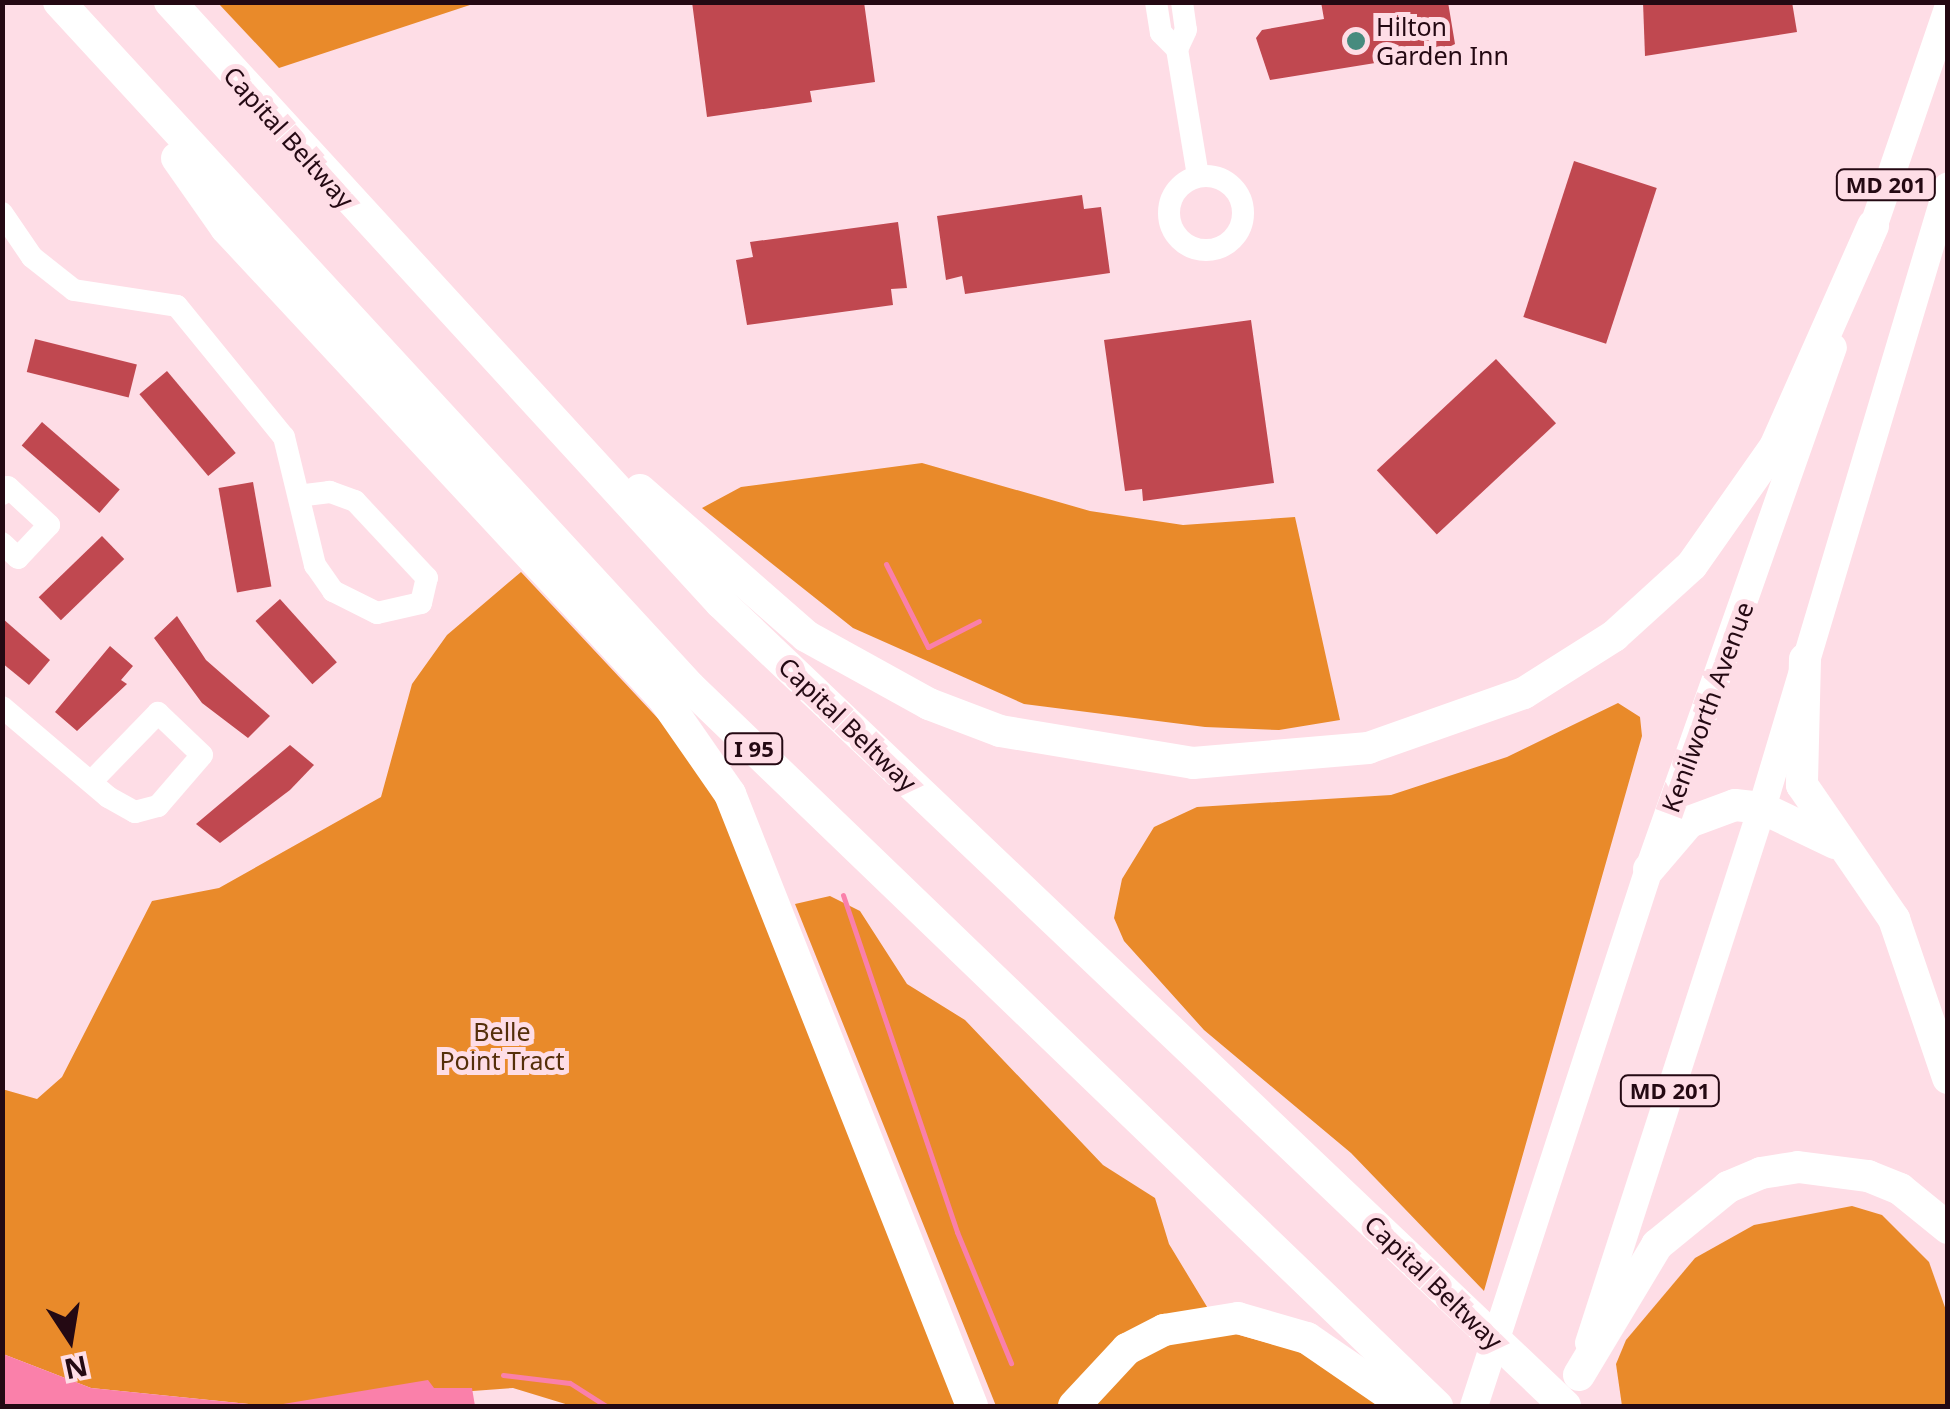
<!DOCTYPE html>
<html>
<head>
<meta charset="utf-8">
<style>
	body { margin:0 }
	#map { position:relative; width:1950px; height:1409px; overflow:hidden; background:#fedde6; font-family:"Noto Sans",sans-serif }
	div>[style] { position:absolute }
	.forest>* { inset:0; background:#e98a2a }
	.water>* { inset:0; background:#fa80aa }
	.stream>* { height:5px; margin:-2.5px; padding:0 2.5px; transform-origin:2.5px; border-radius:2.5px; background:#fa80aa }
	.building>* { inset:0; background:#c04850; transform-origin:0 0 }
	.minor>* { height:22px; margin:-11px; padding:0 11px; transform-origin:11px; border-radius:11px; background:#fff }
	.minor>.ring { margin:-11px; padding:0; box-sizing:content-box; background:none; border:22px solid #fff; border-radius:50% }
	.major>* { height:28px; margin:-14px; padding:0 14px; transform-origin:14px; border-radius:14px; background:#fff }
	.highway>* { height:32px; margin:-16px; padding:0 16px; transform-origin:16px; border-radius:16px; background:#fff }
	.dots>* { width:28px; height:28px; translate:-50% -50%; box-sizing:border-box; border:5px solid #fedde6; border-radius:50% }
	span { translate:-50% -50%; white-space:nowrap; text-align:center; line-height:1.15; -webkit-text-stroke:10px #fedde6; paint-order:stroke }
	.shield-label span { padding:2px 8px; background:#fedde6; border:2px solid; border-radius:8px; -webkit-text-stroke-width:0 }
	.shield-label { font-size:22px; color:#240913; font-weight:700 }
	.poi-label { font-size:25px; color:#240913 }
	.left { translate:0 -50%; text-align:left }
	.street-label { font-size:25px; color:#240913 }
	.park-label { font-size:25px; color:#552f0a }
	.frame { position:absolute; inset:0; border:5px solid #240913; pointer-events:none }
	.north { position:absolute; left:20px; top:1289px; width:100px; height:100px; -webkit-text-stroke:8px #fedde6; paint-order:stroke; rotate:168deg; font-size:28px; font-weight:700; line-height:40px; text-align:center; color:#240913 }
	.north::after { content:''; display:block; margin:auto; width:35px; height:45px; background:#240913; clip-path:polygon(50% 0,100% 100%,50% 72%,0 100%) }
</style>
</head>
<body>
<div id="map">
	<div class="forest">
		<i style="clip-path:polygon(218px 3px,476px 3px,279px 68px)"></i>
		<i style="clip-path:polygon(922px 463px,1090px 511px,1183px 525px,1295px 517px,1340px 720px,1279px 730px,1205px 727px,1024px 704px,853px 628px,702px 508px,741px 487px)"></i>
		<i style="clip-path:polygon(521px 572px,665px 726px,717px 802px,957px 1406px,572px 1406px,513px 1388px,268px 1406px,91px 1388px,3px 1354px,2px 1089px,37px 1099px,62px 1077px,152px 901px,219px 888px,381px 797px,412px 684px,447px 635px)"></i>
		<i style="clip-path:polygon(1618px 703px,1640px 717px,1642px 736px,1484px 1291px,1351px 1153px,1204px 1030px,1124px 941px,1114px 918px,1122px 879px,1154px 827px,1197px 807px,1391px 795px,1507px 757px)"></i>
		<i style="clip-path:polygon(830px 896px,860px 911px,907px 984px,965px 1020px,1103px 1165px,1155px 1198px,1169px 1244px,1221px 1330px,1305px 1353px,1379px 1406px,996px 1406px,795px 904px)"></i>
		<i style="clip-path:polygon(1852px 1206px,1882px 1215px,1929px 1262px,1947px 1313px,1947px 1406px,1622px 1406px,1616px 1364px,1626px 1340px,1695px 1258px,1754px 1225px)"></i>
	</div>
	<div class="water">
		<i style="clip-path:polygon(3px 1354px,91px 1388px,268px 1406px,3px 1406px)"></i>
		<i style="clip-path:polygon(428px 1380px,434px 1388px,472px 1388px,475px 1406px,271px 1406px)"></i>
	</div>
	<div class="stream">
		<i style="left:886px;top:564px;width:93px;rotate:63.2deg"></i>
		<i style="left:928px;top:647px;width:57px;rotate:-27deg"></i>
		<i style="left:843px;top:895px;width:356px;rotate:71.3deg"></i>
		<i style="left:957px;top:1232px;width:142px;rotate:67.6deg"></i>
		<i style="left:503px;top:1375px;width:67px;rotate:6.8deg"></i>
		<i style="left:570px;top:1383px;width:43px;rotate:32.6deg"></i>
	</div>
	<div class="building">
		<i style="clip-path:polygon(692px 2px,864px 2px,875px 82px,810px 91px,812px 102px,707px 117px)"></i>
		<i style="clip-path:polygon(1321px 2px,1448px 2px,1455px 44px,1417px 63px,1400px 59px,1270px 80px,1256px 38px,1262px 30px,1324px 19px)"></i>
		<i style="clip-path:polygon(1643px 2px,1792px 2px,1797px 32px,1645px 56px)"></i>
		<i style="left:1574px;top:161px;width:87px;height:164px;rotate:18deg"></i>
		<i style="clip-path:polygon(1082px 195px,1084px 209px,1101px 207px,1110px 273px,965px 294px,962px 276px,946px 280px,937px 216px)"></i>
		<i style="clip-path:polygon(898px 222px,907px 288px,891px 289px,893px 305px,747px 325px,736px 260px,753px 257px,750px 242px)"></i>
		<i style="clip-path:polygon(1251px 320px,1274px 483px,1143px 501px,1142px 489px,1125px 491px,1104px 340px)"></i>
		<i style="left:35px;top:339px;width:105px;height:34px;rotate:14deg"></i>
		<i style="left:1496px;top:359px;width:88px;height:163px;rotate:47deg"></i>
		<i style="left:167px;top:371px;width:107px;height:36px;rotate:50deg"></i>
		<i style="left:42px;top:422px;width:103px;height:31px;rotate:41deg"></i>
		<i style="left:253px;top:482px;width:106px;height:35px;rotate:80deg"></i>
		<i style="left:102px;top:536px;width:32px;height:88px;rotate:46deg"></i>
		<i style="left:280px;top:599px;width:85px;height:33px;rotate:48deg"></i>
		<i style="clip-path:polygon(177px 616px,206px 660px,270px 716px,248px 738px,202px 703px,154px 638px)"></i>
		<i style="clip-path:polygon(2px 618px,50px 660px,29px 685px,2px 663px)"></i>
		<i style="clip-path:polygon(110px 646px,133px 666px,121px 680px,127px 684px,77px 731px,55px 712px)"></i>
		<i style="clip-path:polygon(290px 745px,314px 765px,290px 790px,220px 843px,196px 824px)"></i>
	</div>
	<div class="minor">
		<i style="left:1156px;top:2px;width:31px;rotate:81deg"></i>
		<i style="left:1161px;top:33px;width:23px;rotate:45deg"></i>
		<i style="left:1182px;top:2px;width:28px;rotate:82deg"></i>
		<i style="left:1186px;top:30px;width:21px;rotate:115deg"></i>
		<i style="left:1177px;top:49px;width:129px;rotate:80.6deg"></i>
		<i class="ring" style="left:1169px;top:176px;width:52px;height:52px"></i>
		<i style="left:2px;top:213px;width:53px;rotate:55.7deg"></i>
		<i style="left:32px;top:257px;width:53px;rotate:38.2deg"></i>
		<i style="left:74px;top:290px;width:104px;rotate:8.8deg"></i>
		<i style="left:177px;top:306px;width:169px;rotate:50.8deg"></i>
		<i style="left:284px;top:437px;width:132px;rotate:76.4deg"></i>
		<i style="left:315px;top:565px;width:32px;rotate:55deg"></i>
		<i style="left:333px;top:591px;width:49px;rotate:26.6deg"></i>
		<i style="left:377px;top:613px;width:45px;rotate:-12.8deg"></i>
		<i style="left:421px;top:603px;width:26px;rotate:-77deg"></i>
		<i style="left:427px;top:578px;width:105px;rotate:-133.1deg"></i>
		<i style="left:355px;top:501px;width:27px;rotate:-160deg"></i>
		<i style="left:330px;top:492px;width:31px;rotate:173deg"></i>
		<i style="left:2px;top:494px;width:9px;rotate:-49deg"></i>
		<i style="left:8px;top:487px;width:56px;rotate:42.8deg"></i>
		<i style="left:49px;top:525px;width:45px;rotate:133.2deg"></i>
		<i style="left:18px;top:558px;width:22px;rotate:-137deg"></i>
		<i style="left:2px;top:707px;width:139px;rotate:40.3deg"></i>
		<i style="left:108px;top:797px;width:31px;rotate:29deg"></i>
		<i style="left:135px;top:812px;width:24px;rotate:-15deg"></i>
		<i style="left:158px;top:806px;width:67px;rotate:-49.2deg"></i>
		<i style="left:202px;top:755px;width:61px;rotate:-136.3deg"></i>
		<i style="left:158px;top:713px;width:96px;rotate:134.2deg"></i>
	</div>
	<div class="major">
		<i style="left:1867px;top:245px;width:250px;rotate:-71.1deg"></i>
		<i style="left:1589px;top:1343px;width:562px;rotate:-72.08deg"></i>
		<i style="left:1762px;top:808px;width:649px;rotate:-73.35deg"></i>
		<i style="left:1474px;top:1406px;width:565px;rotate:-71.95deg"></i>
		<i style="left:1649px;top:869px;width:553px;rotate:-70.58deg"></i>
	</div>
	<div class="highway">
		<i style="left:59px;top:2px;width:931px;rotate:47.35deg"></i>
		<i style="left:690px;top:687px;width:1037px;rotate:43.91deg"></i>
		<i style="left:170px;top:2px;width:815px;rotate:47.49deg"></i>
		<i style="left:721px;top:603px;width:1165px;rotate:43.57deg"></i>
		<i style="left:177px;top:158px;width:85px;rotate:55deg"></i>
		<i style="left:226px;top:228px;width:643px;rotate:47.08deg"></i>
		<i style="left:664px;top:699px;width:116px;rotate:55.2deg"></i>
		<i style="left:730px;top:794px;width:658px;rotate:68.42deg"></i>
		<i style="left:640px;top:490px;width:221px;rotate:41.3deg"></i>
		<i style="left:806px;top:636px;width:141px;rotate:28.9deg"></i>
		<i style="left:929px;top:704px;width:76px;rotate:20.8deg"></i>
		<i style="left:1000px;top:731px;width:196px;rotate:9.4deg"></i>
		<i style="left:1193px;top:763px;width:176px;rotate:-4.9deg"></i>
		<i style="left:1368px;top:748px;width:165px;rotate:-19.4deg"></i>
		<i style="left:1524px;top:693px;width:107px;rotate:-32.3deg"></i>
		<i style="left:1614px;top:636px;width:105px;rotate:-42.3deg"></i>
		<i style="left:1692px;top:565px;width:144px;rotate:-54.9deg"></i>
		<i style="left:1775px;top:447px;width:242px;rotate:-66.1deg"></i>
		<i style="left:1805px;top:659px;width:126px;rotate:91.4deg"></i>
		<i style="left:1802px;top:785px;width:163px;rotate:55.5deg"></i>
		<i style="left:1894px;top:919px;width:168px;rotate:71.2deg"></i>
		<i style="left:1649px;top:869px;width:62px;rotate:-49.6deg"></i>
		<i style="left:1689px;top:822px;width:49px;rotate:-20.3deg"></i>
		<i style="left:1735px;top:805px;width:27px;rotate:6deg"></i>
		<i style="left:1762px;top:808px;width:81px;rotate:25.6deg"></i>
		<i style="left:1579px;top:1375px;width:152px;rotate:-59deg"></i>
		<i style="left:1657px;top:1245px;width:92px;rotate:-39.2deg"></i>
		<i style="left:1728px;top:1187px;width:36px;rotate:-23deg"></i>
		<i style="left:1761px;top:1173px;width:37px;rotate:-9deg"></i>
		<i style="left:1798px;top:1167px;width:71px;rotate:7.3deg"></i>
		<i style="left:1868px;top:1176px;width:35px;rotate:22deg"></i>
		<i style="left:1900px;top:1189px;width:62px;rotate:39.1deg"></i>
		<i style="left:1074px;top:1406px;width:78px;rotate:-47.1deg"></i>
		<i style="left:1127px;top:1349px;width:42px;rotate:-27.2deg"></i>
		<i style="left:1164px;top:1330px;width:75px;rotate:-9.2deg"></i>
		<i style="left:1238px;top:1318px;width:72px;rotate:16.2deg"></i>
		<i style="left:1307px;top:1338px;width:120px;rotate:34.5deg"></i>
	</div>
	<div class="dots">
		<i style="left:1356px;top:41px;background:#478b7e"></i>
	</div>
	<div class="shield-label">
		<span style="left:1886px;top:185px">MD 201</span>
		<span style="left:754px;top:749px">I 95</span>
		<span style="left:1670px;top:1091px">MD 201</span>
	</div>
	<div class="poi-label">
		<span class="left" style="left:1376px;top:41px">Hilton<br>Garden Inn</span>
	</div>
	<div class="street-label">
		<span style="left:289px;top:137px;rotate:48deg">Capital Beltway</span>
		<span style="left:1707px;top:707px;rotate:-70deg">Kenilworth Avenue</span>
		<span style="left:848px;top:724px;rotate:44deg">Capital Beltway</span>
		<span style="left:1434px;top:1282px;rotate:44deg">Capital Beltway</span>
	</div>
	<div class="park-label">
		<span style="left:502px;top:1046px">Belle<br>Point Tract</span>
	</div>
	<div class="frame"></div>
	<div class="north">N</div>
</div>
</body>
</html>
